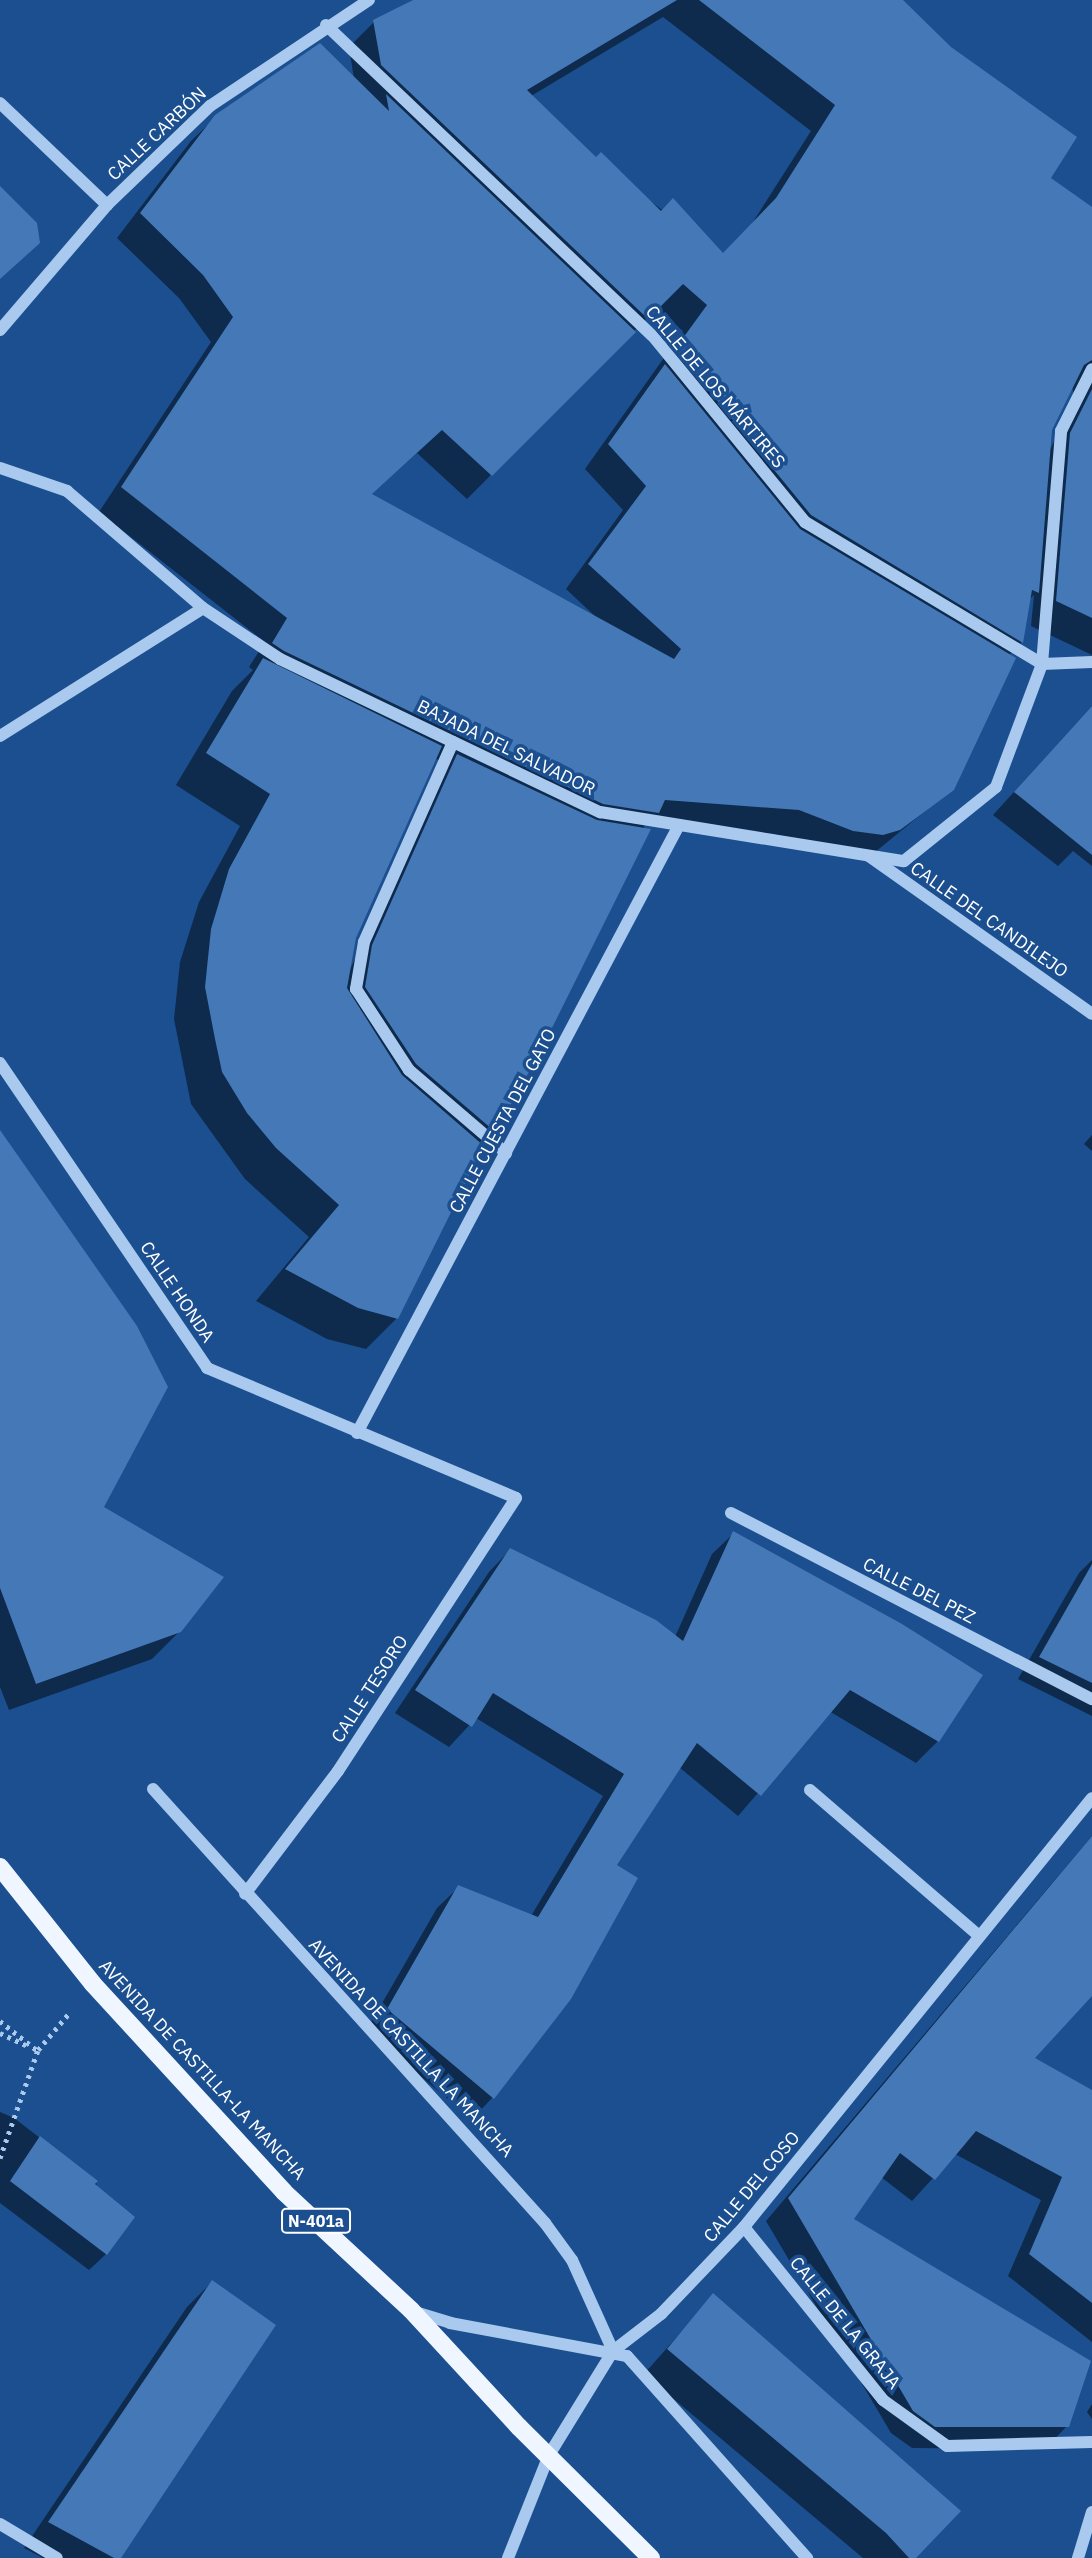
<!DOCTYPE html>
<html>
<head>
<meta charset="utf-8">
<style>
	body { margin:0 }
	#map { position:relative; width:1092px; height:2558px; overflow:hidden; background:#1b4f8f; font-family:"IBM Plex Sans",sans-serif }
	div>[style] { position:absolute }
	.shadow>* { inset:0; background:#0007 }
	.building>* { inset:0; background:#4478b7 }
	.path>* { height:4.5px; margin-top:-2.25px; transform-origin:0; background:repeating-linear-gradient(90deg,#a9c9ee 0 3.5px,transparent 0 8.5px) }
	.minor>* { height:12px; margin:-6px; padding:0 6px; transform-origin:6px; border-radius:6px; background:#a9c9ee }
	.major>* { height:18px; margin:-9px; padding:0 9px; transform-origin:9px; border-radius:9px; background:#f0f6ff }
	span { translate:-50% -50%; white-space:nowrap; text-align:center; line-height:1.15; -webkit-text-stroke:7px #1b4f8f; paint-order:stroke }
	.shield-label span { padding:2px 5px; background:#1b4f8f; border:2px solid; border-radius:5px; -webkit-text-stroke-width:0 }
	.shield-label { font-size:16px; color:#fff; font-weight:700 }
	.street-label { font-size:18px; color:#fff }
</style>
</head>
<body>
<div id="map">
	<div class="shadow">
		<i style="clip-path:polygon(evenodd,413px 0,901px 0,1049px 179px,1092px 209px,1092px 655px,1031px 626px,1034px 595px,1027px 601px,1022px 642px,1008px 656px,952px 789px,874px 853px,829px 854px,774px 834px,646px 823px,498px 1124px,479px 1144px,397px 1318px,366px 1349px,327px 1339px,256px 1301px,309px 1237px,245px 1179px,191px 1104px,174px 1019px,180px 962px,199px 902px,240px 826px,176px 785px,232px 691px,253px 670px,249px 667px,265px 642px,99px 512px,211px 342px,179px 298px,117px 238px,191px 141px,216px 117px,354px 79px,349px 47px,374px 22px,413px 0,663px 17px,811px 131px,751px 225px,722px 255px,596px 160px,531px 96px,663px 17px,413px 0,656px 309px,683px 331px,585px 469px,623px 510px,566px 589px,597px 618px,370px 495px,417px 453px,467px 499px,656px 309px,413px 0,1072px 387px,1075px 399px,1049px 452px,1051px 429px,1072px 387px,413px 0,434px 758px,449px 765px,435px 778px,350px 970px,354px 938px,434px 758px)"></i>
		<i style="clip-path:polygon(1092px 706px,1092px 866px,1073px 851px,1058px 866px,993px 815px)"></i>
		<i style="clip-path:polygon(0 1134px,101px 1508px,180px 1631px,152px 1659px,9px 1710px,0 1687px)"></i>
		<i style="clip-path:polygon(1092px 1135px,1092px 1151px,1084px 1144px)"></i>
		<i style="clip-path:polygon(734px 1533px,938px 1741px,916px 1763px,829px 1711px,738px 1816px,679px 1767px,614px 1866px,493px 2097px,472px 2119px,366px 2031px,437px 1908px,459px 1887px,531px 1916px,603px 1796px,476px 1718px,449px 1747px,395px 1713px,489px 1572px,510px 1550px,675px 1637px,712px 1554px)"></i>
		<i style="clip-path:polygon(1092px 1560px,1092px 1716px,1018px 1679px,1079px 1573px)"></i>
		<i style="clip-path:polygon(1092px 1836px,1092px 1994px,1032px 2059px,1092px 2092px,1092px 2342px,1008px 2276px,1041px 2200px,955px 2154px,912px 2201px,881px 2177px,852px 2219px,1067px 2426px,1045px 2449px,912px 2448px,891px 2433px,766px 2221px)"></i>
		<i style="clip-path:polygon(0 2112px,14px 2118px,96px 2181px,106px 2254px,89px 2270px,0 2203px)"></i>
		<i style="clip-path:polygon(212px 2282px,119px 2558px,43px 2558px,24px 2548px,187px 2307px)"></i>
		<i style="clip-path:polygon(713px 2296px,913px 2558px,863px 2558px,644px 2374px)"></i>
		<i style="clip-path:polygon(1092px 2404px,1092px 2419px,1087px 2412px)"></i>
	</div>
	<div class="building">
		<i style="clip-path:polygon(413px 0,677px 0,527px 90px,596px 157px,601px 152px,661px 211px,673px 198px,723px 253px,776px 198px,835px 105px,699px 0,903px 0,951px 47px,1077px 137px,1051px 178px,1092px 207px,1092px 360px,1084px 365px,1052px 430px,1039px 593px,1032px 590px,1023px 643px,811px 515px,675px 349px,707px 305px,683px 284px,648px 319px,381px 65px,373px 20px)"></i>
		<i style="clip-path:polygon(320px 43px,389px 111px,386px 94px,636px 332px,492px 476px,442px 430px,372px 494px,674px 659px,681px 649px,588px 564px,646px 486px,608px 444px,665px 364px,800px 529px,1016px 658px,954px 790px,900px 830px,883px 835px,853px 831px,799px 810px,665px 800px,659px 813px,603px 804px,284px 651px,272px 643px,287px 618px,121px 487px,233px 317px,203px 275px,140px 213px,215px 115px)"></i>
		<i style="clip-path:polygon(0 186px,37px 223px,40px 243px,0 279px)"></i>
		<i style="clip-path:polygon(1092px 389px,1092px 618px,1056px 601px,1070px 433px)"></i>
		<i style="clip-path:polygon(263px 658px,442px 746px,356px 938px,347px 988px,402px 1075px,484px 1146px,398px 1319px,358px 1308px,285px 1269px,339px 1205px,276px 1148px,247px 1113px,222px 1072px,215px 1039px,205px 987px,211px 929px,229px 869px,270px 794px,206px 753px)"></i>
		<i style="clip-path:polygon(1092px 706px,1092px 855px,1014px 792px)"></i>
		<i style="clip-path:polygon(457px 754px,597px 820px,651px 829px,540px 1052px,499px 1126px,496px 1122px,493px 1130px,416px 1064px,365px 987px,372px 945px)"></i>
		<i style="clip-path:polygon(0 1130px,137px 1326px,168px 1387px,104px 1507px,224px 1577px,181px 1632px,36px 1684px,0 1588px)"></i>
		<i style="clip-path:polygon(733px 1531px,902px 1624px,983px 1675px,939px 1742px,850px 1690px,761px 1796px,697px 1743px,617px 1865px,638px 1878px,571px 1999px,494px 2099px,387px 2009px,458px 1885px,538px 1917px,624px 1774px,493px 1693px,472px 1727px,415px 1690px,510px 1548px,656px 1620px,683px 1641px)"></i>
		<i style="clip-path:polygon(1092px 1564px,1092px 1683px,1039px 1657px)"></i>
		<i style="clip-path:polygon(1092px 1836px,1092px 1996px,1035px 2058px,1092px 2090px,1092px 2303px,1029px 2254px,1062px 2177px,976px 2131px,935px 2180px,900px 2153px,854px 2219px,1091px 2361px,1069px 2427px,935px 2427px,913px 2411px,788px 2198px)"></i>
		<i style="clip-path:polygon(40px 2136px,98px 2181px,95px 2184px,135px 2217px,107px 2255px,10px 2181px)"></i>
		<i style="clip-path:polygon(212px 2280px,276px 2325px,121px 2558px,114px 2558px,48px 2522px)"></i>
		<i style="clip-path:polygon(713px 2293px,961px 2511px,916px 2558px,909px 2558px,886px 2533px,667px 2349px)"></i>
	</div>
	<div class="path">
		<i style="left:0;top:2021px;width:48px;rotate:38.3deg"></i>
		<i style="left:38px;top:2051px;width:114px;rotate:109.4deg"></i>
		<i style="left:0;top:2033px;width:33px;rotate:25deg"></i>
		<i style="left:38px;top:2050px;width:50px;rotate:-49.9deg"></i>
	</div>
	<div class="minor">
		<i style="left:326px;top:25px;width:450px;rotate:43.6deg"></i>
		<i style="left:652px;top:335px;width:242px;rotate:50.7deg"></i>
		<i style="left:805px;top:522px;width:276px;rotate:30.9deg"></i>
		<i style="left:1042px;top:664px;width:50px;rotate:-2.3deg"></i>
		<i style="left:0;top:103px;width:148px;rotate:43.6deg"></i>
		<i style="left:0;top:330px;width:165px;rotate:-49.4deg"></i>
		<i style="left:107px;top:205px;width:143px;rotate:-43.9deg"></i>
		<i style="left:210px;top:106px;width:191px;rotate:-33.7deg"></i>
		<i style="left:0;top:468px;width:71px;rotate:18.9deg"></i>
		<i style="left:67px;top:491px;width:179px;rotate:40.7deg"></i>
		<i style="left:203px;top:608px;width:92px;rotate:33.5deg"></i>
		<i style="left:280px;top:659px;width:355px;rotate:25.6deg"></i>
		<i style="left:600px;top:812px;width:308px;rotate:9.2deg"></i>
		<i style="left:904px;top:861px;width:118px;rotate:-38.8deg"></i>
		<i style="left:996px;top:787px;width:131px;rotate:-69.5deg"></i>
		<i style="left:1042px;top:664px;width:234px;rotate:-85.3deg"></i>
		<i style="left:1061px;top:431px;width:69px;rotate:-63.4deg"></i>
		<i style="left:0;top:736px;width:240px;rotate:-32.2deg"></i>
		<i style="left:453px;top:742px;width:219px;rotate:114deg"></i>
		<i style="left:364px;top:942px;width:48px;rotate:99.7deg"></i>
		<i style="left:356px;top:989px;width:97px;rotate:56.8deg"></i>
		<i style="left:409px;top:1070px;width:128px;rotate:40.6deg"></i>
		<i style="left:869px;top:856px;width:273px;rotate:35.3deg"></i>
		<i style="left:0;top:1063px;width:369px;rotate:55.8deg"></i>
		<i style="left:207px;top:1368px;width:335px;rotate:22.8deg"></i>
		<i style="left:516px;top:1498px;width:326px;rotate:123.1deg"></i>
		<i style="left:338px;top:1771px;width:154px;rotate:127.1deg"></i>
		<i style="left:357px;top:1433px;width:688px;rotate:-62.09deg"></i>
		<i style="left:731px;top:1513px;width:406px;rotate:27.3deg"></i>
		<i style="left:153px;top:1789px;width:585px;rotate:47.91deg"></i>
		<i style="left:545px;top:2223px;width:46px;rotate:53.9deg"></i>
		<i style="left:572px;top:2260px;width:100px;rotate:65.7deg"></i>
		<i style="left:810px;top:1790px;width:222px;rotate:40.8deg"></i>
		<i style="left:744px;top:2227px;width:222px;rotate:51.2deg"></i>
		<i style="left:883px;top:2400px;width:79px;rotate:35.7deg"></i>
		<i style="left:947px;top:2446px;width:145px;rotate:-1.6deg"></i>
		<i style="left:415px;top:2312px;width:37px;rotate:17deg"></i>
		<i style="left:450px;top:2323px;width:180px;rotate:10.6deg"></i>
		<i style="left:627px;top:2356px;width:271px;rotate:48.3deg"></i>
		<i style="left:0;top:2524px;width:66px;rotate:30.8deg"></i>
		<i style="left:508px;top:2558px;width:111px;rotate:-68.3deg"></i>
		<i style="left:549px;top:2455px;width:122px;rotate:-58.4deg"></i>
		<i style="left:613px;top:2351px;width:61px;rotate:-37.6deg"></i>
		<i style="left:661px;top:2314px;width:120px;rotate:-46.3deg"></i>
		<i style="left:744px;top:2227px;width:552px;rotate:-50.95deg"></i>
		<i style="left:1078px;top:2558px;width:48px;rotate:-73.1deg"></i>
	</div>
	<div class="major">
		<i style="left:0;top:1867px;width:149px;rotate:51.5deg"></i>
		<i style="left:93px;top:1984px;width:282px;rotate:47.4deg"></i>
		<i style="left:284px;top:2192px;width:173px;rotate:42.9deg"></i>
		<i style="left:411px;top:2310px;width:159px;rotate:47.3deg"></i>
		<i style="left:519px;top:2427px;width:186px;rotate:44.8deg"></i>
	</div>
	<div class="shield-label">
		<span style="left:316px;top:2221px">N-401a</span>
	</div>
	<div class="street-label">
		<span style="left:157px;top:134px;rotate:-43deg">CALLE CARBÓN</span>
		<span style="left:715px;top:387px;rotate:50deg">CALLE DE LOS MÁRTIRES</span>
		<span style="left:506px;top:748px;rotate:26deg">BAJADA DEL SALVADOR</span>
		<span style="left:989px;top:920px;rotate:35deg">CALLE DEL CANDILEJO</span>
		<span style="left:503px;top:1121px;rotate:-62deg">CALLE CUESTA DEL GATO</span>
		<span style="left:177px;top:1292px;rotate:56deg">CALLE HONDA</span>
		<span style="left:919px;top:1591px;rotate:27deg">CALLE DEL PEZ</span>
		<span style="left:370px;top:1689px;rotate:-57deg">CALLE TESORO</span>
		<span style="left:411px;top:2048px;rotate:47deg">AVENIDA DE CASTILLA LA MANCHA</span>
		<span style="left:202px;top:2070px;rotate:47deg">AVENIDA DE CASTILLA-LA MANCHA</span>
		<span style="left:752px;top:2187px;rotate:-50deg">CALLE DEL COSO</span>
		<span style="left:845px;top:2323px;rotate:51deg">CALLE DE LA GRAJA</span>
	</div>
</div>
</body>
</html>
